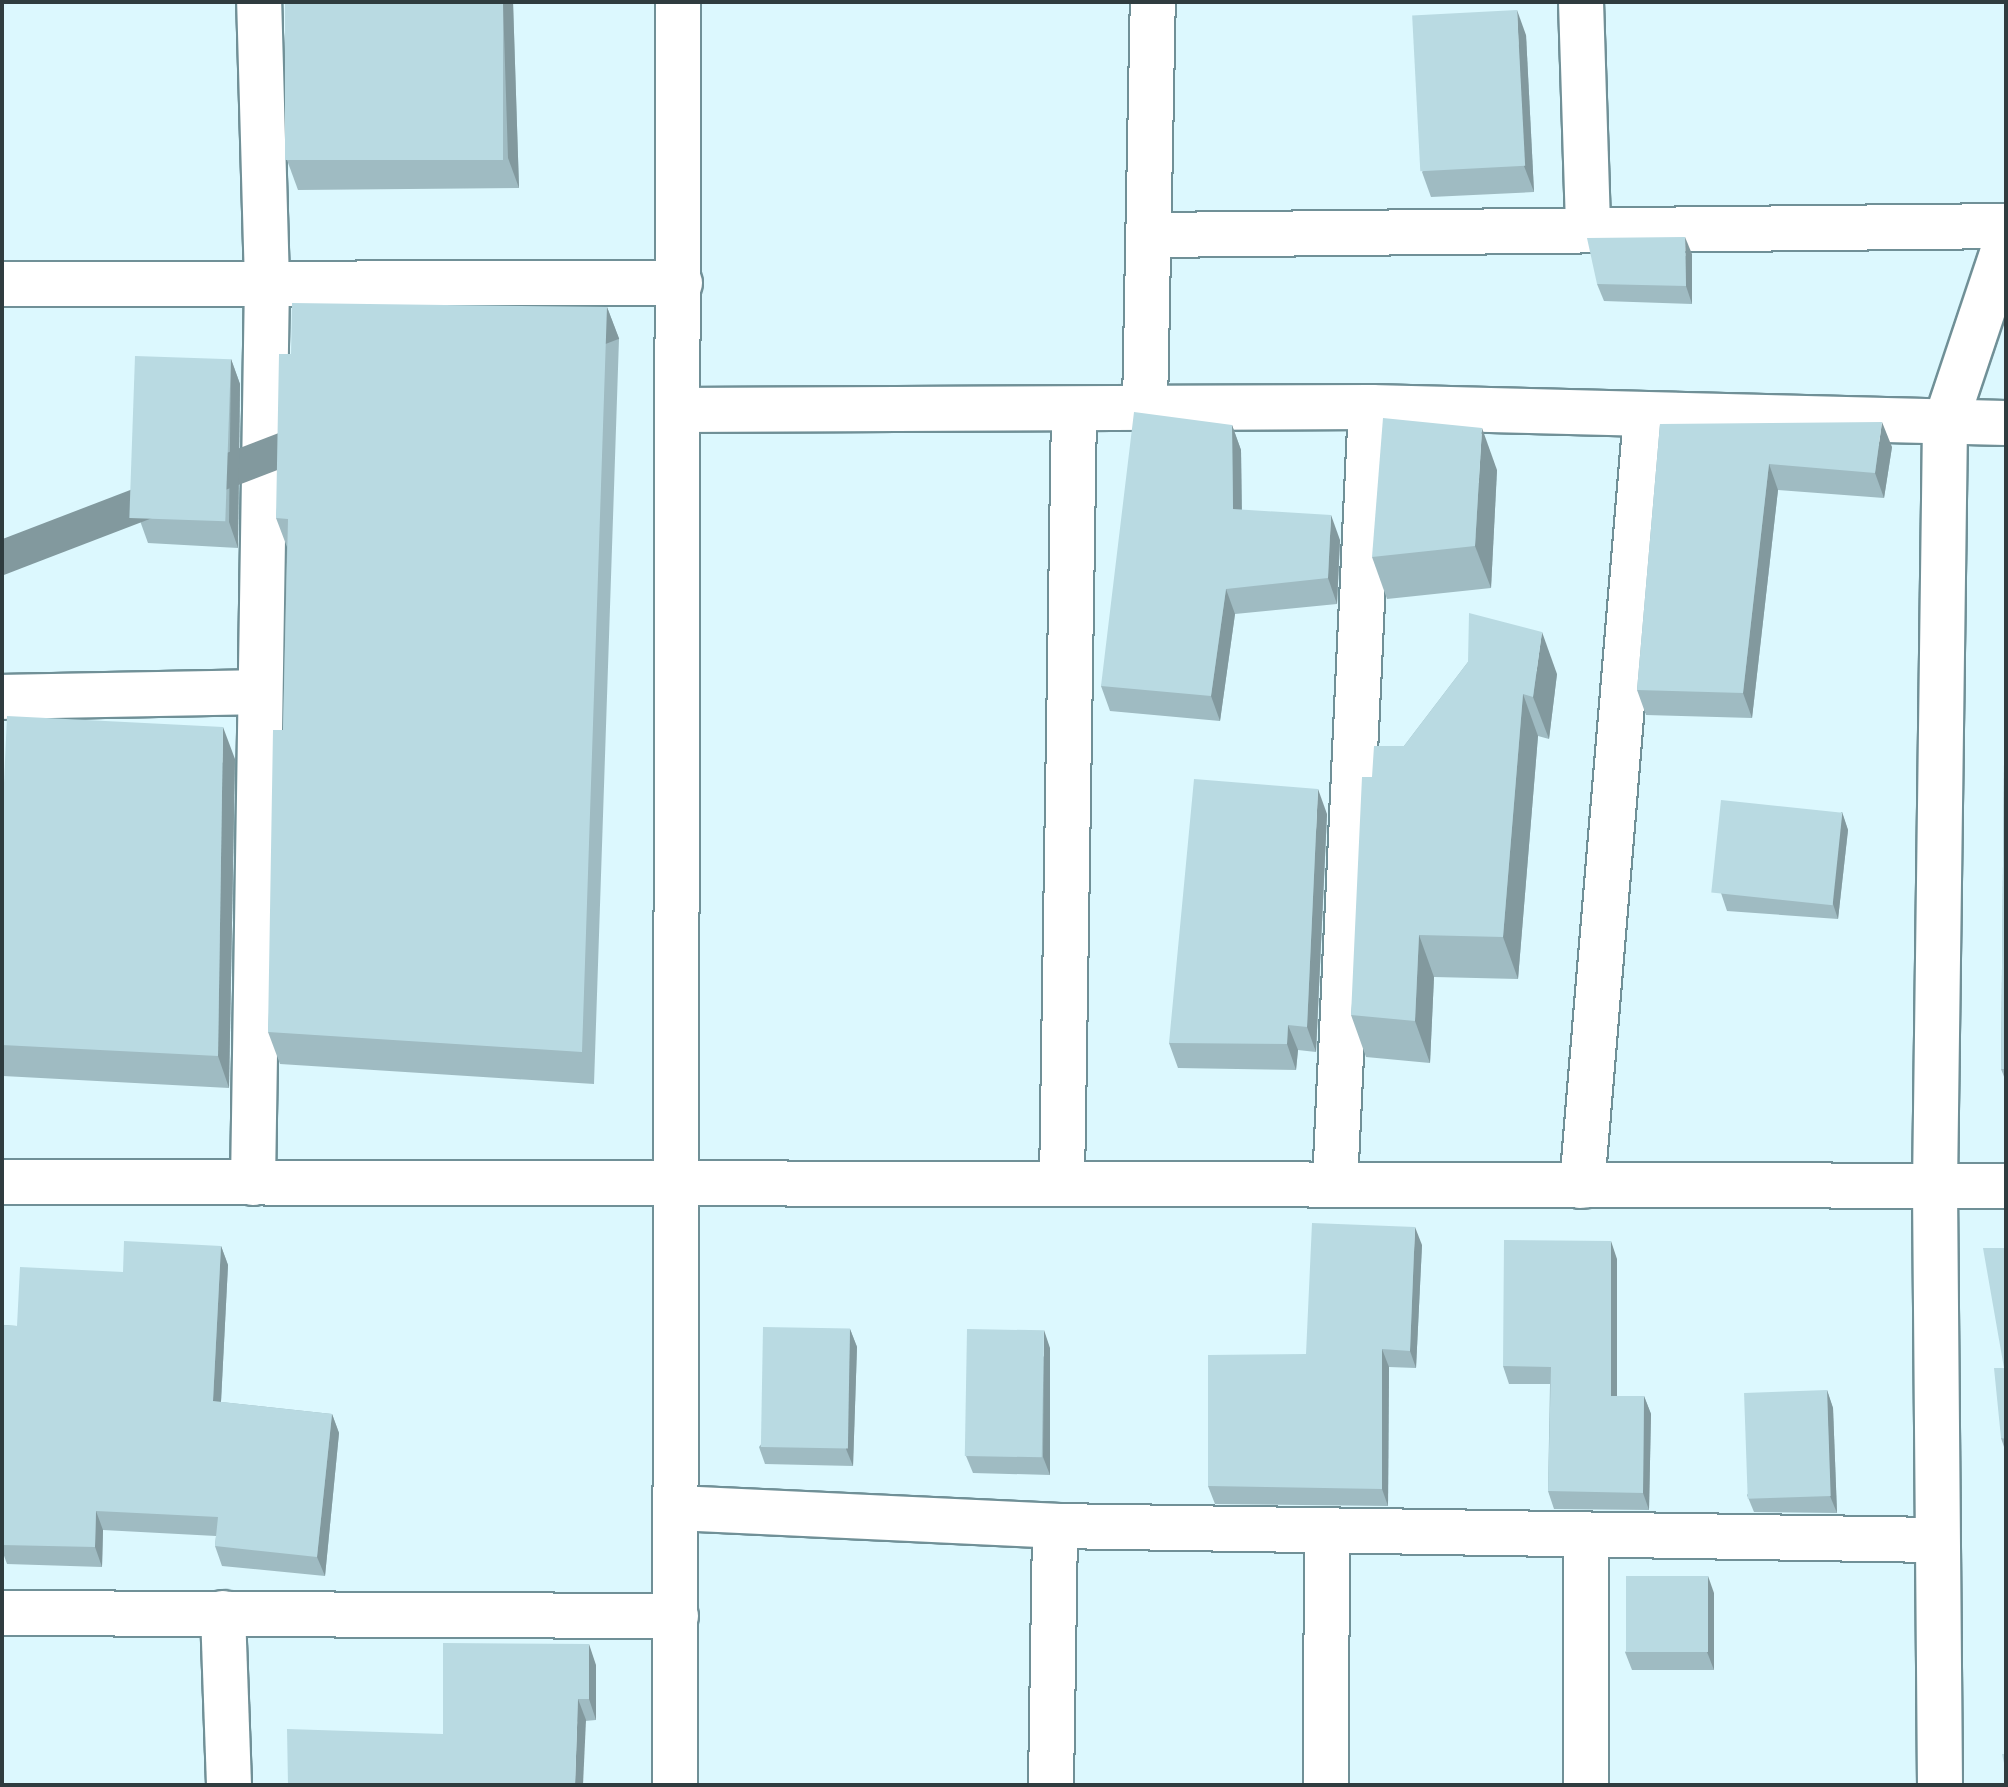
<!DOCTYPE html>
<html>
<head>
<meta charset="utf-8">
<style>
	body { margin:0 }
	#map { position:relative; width:2008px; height:1787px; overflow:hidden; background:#dcf8fe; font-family:Ubuntu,sans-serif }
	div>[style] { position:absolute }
	.roads { filter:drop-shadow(2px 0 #709097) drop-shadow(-2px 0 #709097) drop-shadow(0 2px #709097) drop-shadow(0 -2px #709097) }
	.minor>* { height:44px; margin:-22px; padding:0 22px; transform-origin:22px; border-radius:22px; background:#fff }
	.wall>* { inset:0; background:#9fbbc2 }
	.shaded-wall>* { inset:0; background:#82999e; transform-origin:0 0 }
	.building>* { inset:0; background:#b9dae2; transform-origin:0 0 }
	span { translate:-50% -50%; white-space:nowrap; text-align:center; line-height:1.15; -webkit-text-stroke:7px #fff; paint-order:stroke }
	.frame { position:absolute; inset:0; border:4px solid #2f3c3f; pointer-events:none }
</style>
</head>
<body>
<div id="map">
	<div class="roads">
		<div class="minor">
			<i style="left:1581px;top:2px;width:228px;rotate:88.2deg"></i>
			<i style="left:1151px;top:235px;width:855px;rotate:-0.6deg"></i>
			<i style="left:2px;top:284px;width:678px;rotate:-0.08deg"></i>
			<i style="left:1145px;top:407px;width:405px;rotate:-88.9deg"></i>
			<i style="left:679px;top:410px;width:692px;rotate:-0.25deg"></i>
			<i style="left:1371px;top:407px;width:635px;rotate:1.44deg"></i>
			<i style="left:2px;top:697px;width:255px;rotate:-1.1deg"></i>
			<i style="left:2px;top:1182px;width:2004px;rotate:0.11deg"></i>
			<i style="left:253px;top:1183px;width:900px;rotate:-89.11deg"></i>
			<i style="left:267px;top:283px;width:281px;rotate:-91.6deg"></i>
			<i style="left:1062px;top:1183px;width:771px;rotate:-89.11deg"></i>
			<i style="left:1335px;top:1184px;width:778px;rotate:-87.35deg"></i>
			<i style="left:1582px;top:1186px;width:774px;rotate:-85.25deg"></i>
			<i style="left:677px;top:1508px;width:378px;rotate:2.7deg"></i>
			<i style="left:1055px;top:1526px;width:880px;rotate:0.91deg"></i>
			<i style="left:2px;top:1613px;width:674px;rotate:0.26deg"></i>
			<i style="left:223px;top:1613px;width:172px;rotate:88deg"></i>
			<i style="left:675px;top:1785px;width:1783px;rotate:-89.9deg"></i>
			<i style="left:1051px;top:1785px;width:259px;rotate:-89.1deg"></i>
			<i style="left:1326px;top:1785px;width:253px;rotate:-89.8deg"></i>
			<i style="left:1586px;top:1785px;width:247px;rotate:-90deg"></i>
			<i style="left:1940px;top:1785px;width:597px;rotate:-90.48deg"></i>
			<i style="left:1935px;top:1188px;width:764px;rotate:-89.25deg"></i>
			<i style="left:1945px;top:424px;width:192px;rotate:-71.5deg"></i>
		</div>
	</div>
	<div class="wall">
		<i style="clip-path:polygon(285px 2px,513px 2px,519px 188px,298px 190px,287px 160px)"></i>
		<i style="clip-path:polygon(1526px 35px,1534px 192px,1431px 197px,1422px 172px)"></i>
		<i style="clip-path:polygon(1692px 254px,1692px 304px,1604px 301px,1597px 284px)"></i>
		<i style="clip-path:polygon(607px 307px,619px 339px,594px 1084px,280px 1064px,268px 1032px,283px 730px,287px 547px,276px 518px,291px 354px)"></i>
		<i style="clip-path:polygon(231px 359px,240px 384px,238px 548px,148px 543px,139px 518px)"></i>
		<i style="clip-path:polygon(1660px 424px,1892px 447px,1884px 498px,1778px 490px,1752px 718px,1646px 715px,1637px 690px)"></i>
		<i style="clip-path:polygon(1232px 425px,1241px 450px,1242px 510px,1340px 540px,1337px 604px,1235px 614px,1220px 721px,1110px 711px,1101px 686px)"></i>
		<i style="clip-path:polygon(1497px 470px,1491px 588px,1387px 599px,1372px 557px)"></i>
		<i style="clip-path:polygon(2006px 559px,2006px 1082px,2001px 1069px)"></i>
		<i style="clip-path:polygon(1468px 662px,1557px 674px,1549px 739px,1538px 736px,1518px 979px,1434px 977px,1430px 1063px,1366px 1057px,1351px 1015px,1372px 777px,1404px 746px)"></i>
		<i style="clip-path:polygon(235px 759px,229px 1088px,3px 1076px,2px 1073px,2px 828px)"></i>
		<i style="clip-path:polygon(1842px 812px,1848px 830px,1838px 919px,1727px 911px,1721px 893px)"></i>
		<i style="clip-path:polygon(1327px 814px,1316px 1052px,1298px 1050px,1296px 1070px,1178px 1068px,1169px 1043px)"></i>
		<i style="clip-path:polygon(1422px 1245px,1416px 1368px,1389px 1367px,1388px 1506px,1215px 1504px,1208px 1486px,1306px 1354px)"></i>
		<i style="clip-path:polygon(221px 1246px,228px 1265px,221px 1402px,332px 1414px,339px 1433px,325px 1576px,222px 1566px,215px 1546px,216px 1536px,103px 1530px,102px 1567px,7px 1564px,2px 1550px,2px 1475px,4px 1406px,2px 1406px,2px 1325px,17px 1326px,123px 1272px)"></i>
		<i style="clip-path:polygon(2006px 1248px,2006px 1453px,2001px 1438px,2004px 1368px)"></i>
		<i style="clip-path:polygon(1617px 1259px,1617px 1396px,1644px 1396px,1651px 1414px,1649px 1510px,1554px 1509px,1548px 1491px,1550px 1384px,1509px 1384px,1503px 1366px)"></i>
		<i style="clip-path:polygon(850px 1329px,857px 1347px,853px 1466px,765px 1464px,759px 1447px)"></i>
		<i style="clip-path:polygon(1050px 1348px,1050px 1475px,973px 1473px,966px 1456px)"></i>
		<i style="clip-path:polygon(1827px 1390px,1833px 1408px,1837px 1513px,1754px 1512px,1747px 1495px)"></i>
		<i style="clip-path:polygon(1714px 1593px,1714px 1670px,1632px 1670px,1625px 1652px)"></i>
		<i style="clip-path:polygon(596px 1665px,596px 1720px,443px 1734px)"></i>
	</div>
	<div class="shaded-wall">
		<i style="clip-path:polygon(503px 2px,513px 2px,519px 188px,508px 158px)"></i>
		<i style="clip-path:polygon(1517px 10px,1526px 35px,1534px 192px,1524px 166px)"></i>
		<i style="clip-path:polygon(1685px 237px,1692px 254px,1692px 304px,1686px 286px)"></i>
		<i style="left:607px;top:307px;width:34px;height:745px;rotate:69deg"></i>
		<i style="clip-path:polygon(231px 359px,240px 384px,238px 548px,229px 522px)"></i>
		<i style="clip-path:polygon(1882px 422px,1892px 447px,1884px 498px,1875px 473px)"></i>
		<i style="clip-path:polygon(1232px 425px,1241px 450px,1242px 534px,1233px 509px)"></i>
		<i style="clip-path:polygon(1482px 428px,1497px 470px,1491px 588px,1475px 546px)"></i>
		<i style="clip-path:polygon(1769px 464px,1778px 490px,1752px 718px,1743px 693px)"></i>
		<i style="clip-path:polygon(1331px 515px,1340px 540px,1337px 604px,1328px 578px)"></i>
		<i style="clip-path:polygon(1226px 589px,1235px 614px,1220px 721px,1211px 696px)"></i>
		<i style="clip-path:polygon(1542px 632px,1557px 674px,1549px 739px,1533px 697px)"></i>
		<i style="clip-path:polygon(1523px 694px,1538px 736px,1518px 979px,1503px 937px)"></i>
		<i style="clip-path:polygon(223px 727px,235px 759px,229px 1088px,218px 1056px)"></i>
		<i style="clip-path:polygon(1318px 789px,1327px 814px,1316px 1052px,1307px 1027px)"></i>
		<i style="clip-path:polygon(1842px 812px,1848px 830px,1838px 919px,1832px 901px)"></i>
		<i style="clip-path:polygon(1419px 935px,1434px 977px,1430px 1063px,1415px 1021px)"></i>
		<i style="clip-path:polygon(1288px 1025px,1298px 1050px,1296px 1070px,1287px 1044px)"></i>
		<i style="clip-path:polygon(1415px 1227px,1422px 1245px,1416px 1368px,1410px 1351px)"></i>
		<i style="clip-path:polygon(1611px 1241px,1617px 1259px,1617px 1413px,1611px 1396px)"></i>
		<i style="clip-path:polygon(221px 1246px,228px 1265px,220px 1421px,213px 1401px)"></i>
		<i style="clip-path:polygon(850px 1329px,857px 1347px,853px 1466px,846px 1449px)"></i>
		<i style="clip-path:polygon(1044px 1330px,1050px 1348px,1050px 1475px,1043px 1457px)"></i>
		<i style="clip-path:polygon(1382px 1349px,1389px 1367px,1388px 1506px,1382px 1489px)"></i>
		<i style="clip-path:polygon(1827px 1390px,1833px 1408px,1837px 1513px,1830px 1496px)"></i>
		<i style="clip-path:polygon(1644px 1396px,1651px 1414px,1649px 1510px,1643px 1493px)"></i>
		<i style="clip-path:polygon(332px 1414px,339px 1433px,325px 1576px,317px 1557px)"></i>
		<i style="clip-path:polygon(96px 1511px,103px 1530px,102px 1567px,95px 1547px)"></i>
		<i style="clip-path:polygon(1708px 1576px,1714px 1593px,1714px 1670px,1707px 1652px)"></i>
		<i style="clip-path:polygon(589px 1644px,596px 1665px,596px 1720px,589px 1699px)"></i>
		<i style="clip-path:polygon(578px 1699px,586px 1720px,583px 1785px,575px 1785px)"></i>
	</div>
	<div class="building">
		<i style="left:285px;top:2px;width:218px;height:158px"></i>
		<i style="left:1517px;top:10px;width:156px;height:105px;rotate:87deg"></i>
		<i style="clip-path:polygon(1685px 237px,1686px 286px,1597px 284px,1587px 238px)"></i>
		<i style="clip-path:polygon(292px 303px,607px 307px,582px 1052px,268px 1032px,273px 730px,283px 730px,288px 519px,276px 518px,279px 354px,291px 354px)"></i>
		<i style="left:135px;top:356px;width:96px;height:162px;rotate:2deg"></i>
		<i style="clip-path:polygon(1134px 412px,1232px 425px,1233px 509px,1331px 515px,1328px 578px,1226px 589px,1211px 696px,1101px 686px)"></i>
		<i style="clip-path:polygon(1383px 418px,1482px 428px,1475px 546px,1372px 557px)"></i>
		<i style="clip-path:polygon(1882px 422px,1875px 473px,1769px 464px,1743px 693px,1637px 690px,1660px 424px)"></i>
		<i style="clip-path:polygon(2006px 559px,2006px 1069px,2001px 1069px)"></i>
		<i style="clip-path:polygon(1469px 613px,1542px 632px,1533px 697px,1523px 694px,1503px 937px,1419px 935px,1415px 1021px,1351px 1015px,1362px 777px,1372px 777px,1374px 746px,1404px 746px,1468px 662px)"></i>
		<i style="clip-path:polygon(7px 716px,223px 727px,218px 1056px,2px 1045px,2px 828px)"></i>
		<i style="clip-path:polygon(1194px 779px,1318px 789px,1307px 1027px,1288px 1025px,1287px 1044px,1169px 1043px)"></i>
		<i style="left:1721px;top:800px;width:122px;height:93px;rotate:6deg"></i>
		<i style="clip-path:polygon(1312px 1223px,1415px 1227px,1410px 1351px,1382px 1349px,1382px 1489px,1208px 1486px,1208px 1355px,1306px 1354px)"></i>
		<i style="clip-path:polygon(1504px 1240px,1611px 1241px,1611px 1396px,1644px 1396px,1643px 1493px,1548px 1491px,1551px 1367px,1503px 1366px)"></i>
		<i style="clip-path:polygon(124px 1241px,221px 1246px,213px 1401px,332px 1414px,317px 1557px,215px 1546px,218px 1517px,96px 1511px,95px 1547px,2px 1545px,2px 1475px,4px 1386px,2px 1386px,2px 1325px,17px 1326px,20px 1267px,123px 1272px)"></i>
		<i style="clip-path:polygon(1983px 1248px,2006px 1248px,2006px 1439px,2001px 1438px,1994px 1368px,2004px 1368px)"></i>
		<i style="left:763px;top:1327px;width:87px;height:120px;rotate:1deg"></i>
		<i style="left:967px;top:1329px;width:77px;height:127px;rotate:1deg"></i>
		<i style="left:1827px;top:1390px;width:106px;height:83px;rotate:88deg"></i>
		<i style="left:1626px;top:1576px;width:82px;height:76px"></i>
		<i style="clip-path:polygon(443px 1643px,589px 1644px,589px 1699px,578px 1699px,575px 1785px,288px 1785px,287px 1729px,443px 1734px)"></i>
		<i style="clip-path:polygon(2002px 1754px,2006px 1754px,2006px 1772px)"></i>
	</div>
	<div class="frame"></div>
</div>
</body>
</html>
